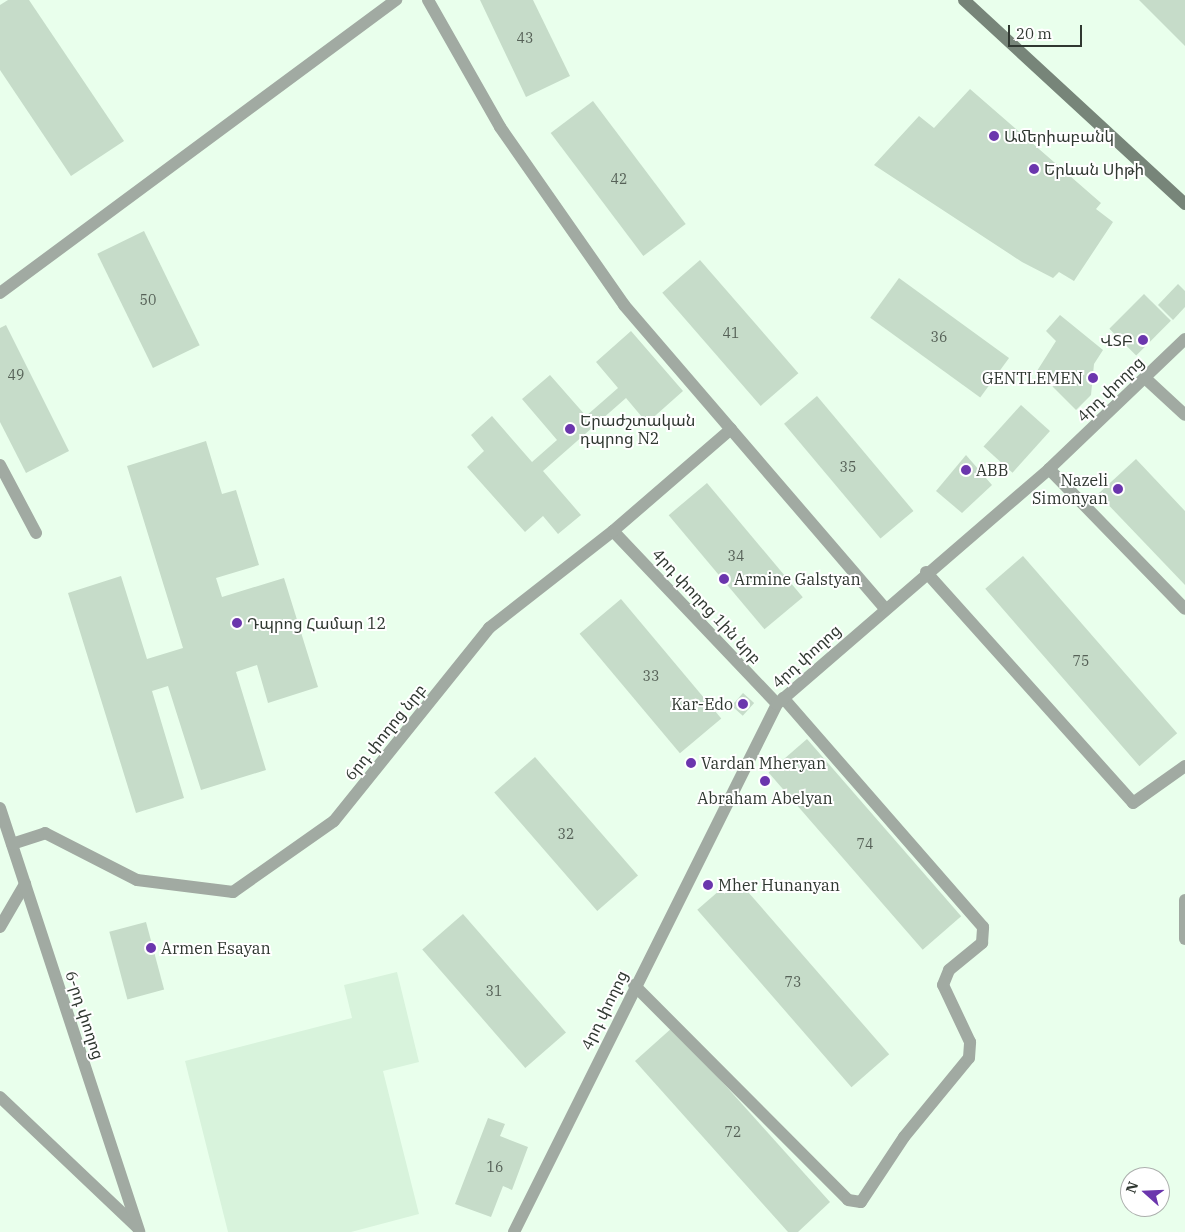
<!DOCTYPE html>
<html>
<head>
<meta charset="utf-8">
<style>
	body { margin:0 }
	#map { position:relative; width:1185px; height:1232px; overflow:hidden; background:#e9ffec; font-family:"IBM Plex Serif","Noto Sans Armenian",serif }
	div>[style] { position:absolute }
	.built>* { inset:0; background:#d8f3dc }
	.building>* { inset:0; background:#c6dcc9; transform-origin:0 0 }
	.lane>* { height:12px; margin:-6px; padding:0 6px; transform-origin:6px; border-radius:6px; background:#a1aaa2 }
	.street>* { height:12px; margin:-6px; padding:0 6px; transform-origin:6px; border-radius:6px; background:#a1aaa2 }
	.secondary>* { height:12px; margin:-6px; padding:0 6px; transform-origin:6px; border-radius:6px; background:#778579 }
	.dots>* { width:14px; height:14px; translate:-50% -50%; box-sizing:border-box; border:2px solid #fff; border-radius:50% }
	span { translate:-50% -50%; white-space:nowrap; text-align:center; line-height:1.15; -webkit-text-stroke:4px #fff; paint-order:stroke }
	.number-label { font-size:14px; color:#566157 }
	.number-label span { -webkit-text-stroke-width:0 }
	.poi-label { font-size:16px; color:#303831 }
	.left { translate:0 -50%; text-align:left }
	.right { translate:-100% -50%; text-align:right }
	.street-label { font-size:16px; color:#303831 }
	.north { position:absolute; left:1120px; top:1167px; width:50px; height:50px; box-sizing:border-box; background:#fff; border:1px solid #acafad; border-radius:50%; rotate:290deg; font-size:14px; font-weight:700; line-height:20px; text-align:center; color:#303831 }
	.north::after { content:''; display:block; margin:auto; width:18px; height:22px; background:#6b36ad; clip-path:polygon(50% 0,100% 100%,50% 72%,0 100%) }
	.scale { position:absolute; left:1008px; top:25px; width:74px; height:22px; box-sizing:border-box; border:2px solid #303831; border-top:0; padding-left:6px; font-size:15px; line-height:18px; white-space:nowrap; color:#303831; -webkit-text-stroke:4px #fff; paint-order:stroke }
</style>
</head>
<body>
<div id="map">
	<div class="built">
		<i style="clip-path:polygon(397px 972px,419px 1062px,383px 1071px,419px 1214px,351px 1232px,228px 1232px,185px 1061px,352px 1018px,344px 985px)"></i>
	</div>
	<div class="building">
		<i style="clip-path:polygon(8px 0,29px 0,124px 141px,71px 176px,0 70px,0 5px)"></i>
		<i style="clip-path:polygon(480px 0,533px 0,570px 76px,526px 97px)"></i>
		<i style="clip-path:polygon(1139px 0,1185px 0,1185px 46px)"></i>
		<i style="clip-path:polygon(970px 89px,1101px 203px,1096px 209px,1113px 222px,1074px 281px,1059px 272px,1053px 278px,1022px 262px,874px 165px,919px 116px,934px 128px)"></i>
		<i style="left:593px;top:101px;width:154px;height:53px;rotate:53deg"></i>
		<i style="left:144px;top:231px;width:127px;height:52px;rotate:64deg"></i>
		<i style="left:700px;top:260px;width:150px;height:50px;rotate:49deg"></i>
		<i style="left:899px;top:278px;width:136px;height:49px;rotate:36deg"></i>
		<i style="clip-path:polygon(1178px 284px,1185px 291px,1185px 307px,1173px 320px,1158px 305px)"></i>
		<i style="left:1144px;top:294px;width:38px;height:49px;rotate:45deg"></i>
		<i style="clip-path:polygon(1060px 315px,1103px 350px,1094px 364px,1091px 395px,1076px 410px,1037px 371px,1056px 341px,1046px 331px)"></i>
		<i style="clip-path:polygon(6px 325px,69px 451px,26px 473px,0 422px,0 328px)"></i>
		<i style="clip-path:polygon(631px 331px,683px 391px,647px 423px,626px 398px,543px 471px,581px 515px,558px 534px,543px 516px,525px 532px,467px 467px,484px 451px,471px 435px,492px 416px,532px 462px,557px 440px,522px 399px,550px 375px,586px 416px,618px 388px,596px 362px)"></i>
		<i style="left:817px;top:396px;width:150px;height:43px;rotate:50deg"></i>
		<i style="left:1021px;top:405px;width:39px;height:56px;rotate:42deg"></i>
		<i style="clip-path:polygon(206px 441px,222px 494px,236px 490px,259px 565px,216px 578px,222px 597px,284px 578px,318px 687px,268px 703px,257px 665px,236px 672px,266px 770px,201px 790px,168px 686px,152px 691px,184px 798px,136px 813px,68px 593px,121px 576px,147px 659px,183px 648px,127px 466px)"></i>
		<i style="clip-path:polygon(966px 455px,992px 485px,962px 513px,936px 491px)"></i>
		<i style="clip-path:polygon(1136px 459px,1185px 511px,1185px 585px,1098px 494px)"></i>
		<i style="left:707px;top:483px;width:149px;height:50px;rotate:50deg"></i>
		<i style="left:1023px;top:556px;width:235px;height:50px;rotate:49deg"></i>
		<i style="left:621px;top:599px;width:156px;height:54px;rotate:50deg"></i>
		<i style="left:743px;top:693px;width:15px;height:17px;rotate:42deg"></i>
		<i style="left:807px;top:739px;width:235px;height:51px;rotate:49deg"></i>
		<i style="left:535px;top:757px;width:157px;height:54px;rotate:49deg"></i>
		<i style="left:735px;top:877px;width:235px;height:50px;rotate:49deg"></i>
		<i style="left:463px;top:914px;width:157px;height:54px;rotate:49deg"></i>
		<i style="left:146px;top:922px;width:70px;height:38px;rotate:75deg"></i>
		<i style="clip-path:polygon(673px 1027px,830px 1202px,798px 1232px,788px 1232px,635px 1061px)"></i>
		<i style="clip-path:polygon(488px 1118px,505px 1124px,500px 1136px,528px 1147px,512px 1190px,503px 1186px,491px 1217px,455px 1204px)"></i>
	</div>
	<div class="lane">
		<i style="left:1145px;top:378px;width:54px;rotate:42.8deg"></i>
		<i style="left:1049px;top:469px;width:195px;rotate:45.8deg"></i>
		<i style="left:926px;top:572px;width:310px;rotate:48.1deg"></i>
		<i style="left:1133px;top:803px;width:64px;rotate:-35.4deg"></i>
		<i style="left:1185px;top:900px;width:39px;rotate:90deg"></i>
		<i style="left:0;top:927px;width:50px;rotate:-59.8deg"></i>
		<i style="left:634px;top:985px;width:303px;rotate:45.1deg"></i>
		<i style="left:848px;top:1200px;width:13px;rotate:9deg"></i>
		<i style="left:861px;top:1202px;width:78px;rotate:-56.5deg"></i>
		<i style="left:904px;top:1137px;width:102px;rotate:-50.6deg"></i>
		<i style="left:969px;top:1058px;width:16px;rotate:-86deg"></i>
		<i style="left:970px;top:1042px;width:63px;rotate:-115.3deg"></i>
		<i style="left:943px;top:985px;width:16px;rotate:-68deg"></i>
		<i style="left:949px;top:970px;width:43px;rotate:-39.3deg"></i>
		<i style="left:982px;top:943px;width:16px;rotate:-86deg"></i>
		<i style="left:983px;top:927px;width:304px;rotate:-131.1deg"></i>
		<i style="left:0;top:1097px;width:189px;rotate:43.5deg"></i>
	</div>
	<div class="street">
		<i style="left:428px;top:0;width:146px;rotate:60.4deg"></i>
		<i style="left:500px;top:127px;width:217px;rotate:55.1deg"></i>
		<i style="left:624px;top:305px;width:399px;rotate:49.3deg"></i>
		<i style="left:0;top:293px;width:493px;rotate:-36.5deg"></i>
		<i style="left:0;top:465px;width:77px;rotate:62.1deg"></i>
		<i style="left:613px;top:531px;width:238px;rotate:46.5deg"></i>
		<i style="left:0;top:808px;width:446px;rotate:71.8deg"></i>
		<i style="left:12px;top:844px;width:35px;rotate:-18deg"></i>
		<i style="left:45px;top:833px;width:103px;rotate:27.1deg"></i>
		<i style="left:137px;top:880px;width:97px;rotate:7.1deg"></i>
		<i style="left:233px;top:892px;width:123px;rotate:-35.1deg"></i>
		<i style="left:334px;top:821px;width:248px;rotate:-51.2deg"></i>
		<i style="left:489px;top:628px;width:157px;rotate:-38deg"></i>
		<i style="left:613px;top:531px;width:156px;rotate:-40.8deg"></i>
		<i style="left:514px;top:1232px;width:590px;rotate:-63.52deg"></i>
		<i style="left:777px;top:704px;width:359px;rotate:-40.8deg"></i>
		<i style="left:1049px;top:469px;width:188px;rotate:-43.7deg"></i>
	</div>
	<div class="secondary">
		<i style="left:964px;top:0;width:301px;rotate:42.7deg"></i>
	</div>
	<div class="dots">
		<i style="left:994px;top:136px;background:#6b36ad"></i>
		<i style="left:1034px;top:169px;background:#6b36ad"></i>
		<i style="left:1143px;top:340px;background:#6b36ad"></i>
		<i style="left:1093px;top:378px;background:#6b36ad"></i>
		<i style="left:570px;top:429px;background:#6b36ad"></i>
		<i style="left:966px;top:470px;background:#6b36ad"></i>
		<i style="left:1118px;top:489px;background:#6b36ad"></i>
		<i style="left:724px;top:579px;background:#6b36ad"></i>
		<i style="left:237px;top:623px;background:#6b36ad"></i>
		<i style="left:743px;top:704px;background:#6b36ad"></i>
		<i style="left:691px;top:763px;background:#6b36ad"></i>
		<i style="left:765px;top:781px;background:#6b36ad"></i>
		<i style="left:708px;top:885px;background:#6b36ad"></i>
		<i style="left:151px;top:948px;background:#6b36ad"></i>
	</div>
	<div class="number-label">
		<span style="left:525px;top:38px">43</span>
		<span style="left:619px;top:179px">42</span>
		<span style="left:148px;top:300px">50</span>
		<span style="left:731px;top:333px">41</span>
		<span style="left:939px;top:337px">36</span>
		<span style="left:16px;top:375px">49</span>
		<span style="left:848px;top:467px">35</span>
		<span style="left:736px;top:556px">34</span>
		<span style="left:1081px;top:661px">75</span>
		<span style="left:651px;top:676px">33</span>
		<span style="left:566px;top:834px">32</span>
		<span style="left:865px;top:844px">74</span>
		<span style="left:793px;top:982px">73</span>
		<span style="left:494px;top:991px">31</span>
		<span style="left:733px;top:1132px">72</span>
		<span style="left:495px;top:1167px">16</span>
	</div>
	<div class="poi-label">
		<span class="left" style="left:1004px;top:136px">Ամերիաբանկ</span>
		<span class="left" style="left:1044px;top:169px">Երևան Սիթի</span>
		<span class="right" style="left:1133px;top:340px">ՎՏԲ</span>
		<span class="right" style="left:1083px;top:378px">GENTLEMEN</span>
		<span class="left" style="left:580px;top:429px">Երաժշտական<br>դպրոց N2</span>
		<span class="left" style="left:976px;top:470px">ABB</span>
		<span class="right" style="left:1108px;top:489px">Nazeli<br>Simonyan</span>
		<span class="left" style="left:734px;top:579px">Armine Galstyan</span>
		<span class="left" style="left:247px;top:623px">Դպրոց Համար 12</span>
		<span class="right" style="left:733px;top:704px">Kar-Edo</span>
		<span class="left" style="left:701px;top:763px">Vardan Mheryan</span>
		<span style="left:765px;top:798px">Abraham Abelyan</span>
		<span class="left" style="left:718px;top:885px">Mher Hunanyan</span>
		<span class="left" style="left:161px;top:948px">Armen Esayan</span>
	</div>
	<div class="street-label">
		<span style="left:1110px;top:389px;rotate:-44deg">4րդ փողոց</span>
		<span style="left:707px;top:606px;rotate:47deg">4րդ փողոց 1ին նրբ</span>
		<span style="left:806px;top:656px;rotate:-42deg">4րդ փողոց</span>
		<span style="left:385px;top:732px;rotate:-51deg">6րդ փողոց նրբ</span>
		<span style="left:604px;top:1010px;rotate:-64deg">4րդ փողոց</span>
		<span style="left:85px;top:1015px;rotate:72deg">6-րդ փողոց</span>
	</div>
	<div class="north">N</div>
	<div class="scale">20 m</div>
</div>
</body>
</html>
